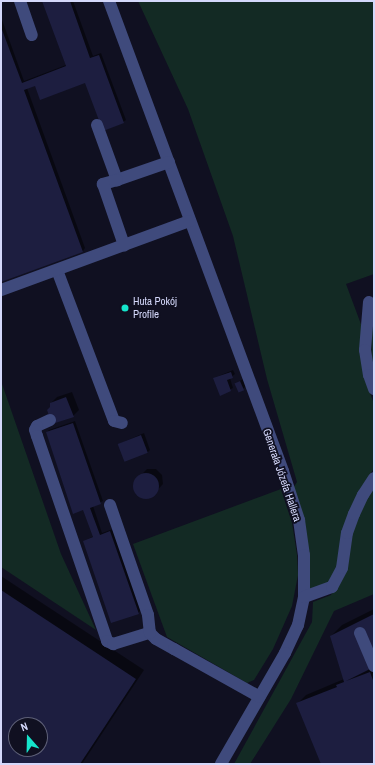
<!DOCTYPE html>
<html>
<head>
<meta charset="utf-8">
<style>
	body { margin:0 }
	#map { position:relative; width:375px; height:765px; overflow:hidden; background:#101021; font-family:"Archivo Narrow",sans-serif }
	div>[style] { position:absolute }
	.green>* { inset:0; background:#132a24 }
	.shadow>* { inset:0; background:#0007 }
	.building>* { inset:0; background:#1d1e40; transform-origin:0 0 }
	.round { border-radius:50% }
	.minor>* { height:12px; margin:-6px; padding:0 6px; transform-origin:6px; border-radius:6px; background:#3f4a7c }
	.dots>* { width:11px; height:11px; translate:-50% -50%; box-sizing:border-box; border:2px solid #101021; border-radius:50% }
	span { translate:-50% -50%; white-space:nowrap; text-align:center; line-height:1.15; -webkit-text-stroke:3.5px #101021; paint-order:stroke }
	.poi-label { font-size:11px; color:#d4d8fb }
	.left { translate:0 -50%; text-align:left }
	.street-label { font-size:11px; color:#d4d8fb }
	.frame { position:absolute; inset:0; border:2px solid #d4d8fb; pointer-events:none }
	.north { position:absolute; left:8px; top:717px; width:40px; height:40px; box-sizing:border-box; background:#101021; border:1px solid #5e6078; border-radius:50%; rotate:340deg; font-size:11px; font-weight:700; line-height:16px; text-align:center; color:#d4d8fb }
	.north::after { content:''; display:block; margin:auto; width:14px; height:18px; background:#15e5cc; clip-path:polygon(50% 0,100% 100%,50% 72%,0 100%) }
</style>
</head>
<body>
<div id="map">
	<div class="green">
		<i style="clip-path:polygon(138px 1px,374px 1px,374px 274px,346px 284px,362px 327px,364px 376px,374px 404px,374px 468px,360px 491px,338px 566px,330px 583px,308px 591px,293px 488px,297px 482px,267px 379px,233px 236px,188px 109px)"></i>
		<i style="clip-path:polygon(371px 327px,374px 328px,374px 381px,372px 375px)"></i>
		<i style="clip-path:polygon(1px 381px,61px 554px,96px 630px,1px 567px)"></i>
		<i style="clip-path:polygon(374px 483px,374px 594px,334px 611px,291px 699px,250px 764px,234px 764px,312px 622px,313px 602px,331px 595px,334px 589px,350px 533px)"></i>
		<i style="clip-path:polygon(281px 489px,292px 523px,297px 555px,298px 575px,292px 606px,273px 649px,254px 680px,247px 683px,167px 637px,133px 544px)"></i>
	</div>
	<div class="shadow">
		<i style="clip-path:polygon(43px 1px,73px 1px,93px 56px,101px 53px,126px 120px,123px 122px,86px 82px,35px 85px,27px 88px,85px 248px,83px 251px,1px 281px,1px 17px,24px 81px,66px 65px)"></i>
		<i style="clip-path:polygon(233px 370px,235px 374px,230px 378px,233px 388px,220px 394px,214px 378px)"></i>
		<i style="clip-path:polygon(243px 379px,246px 386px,243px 389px,235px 384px)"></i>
		<i style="clip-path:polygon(72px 392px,79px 410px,73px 416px,51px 407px,51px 403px,57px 397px)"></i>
		<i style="clip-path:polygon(75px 421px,103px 501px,93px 506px,102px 533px,113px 529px,141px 610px,138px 613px,84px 541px,94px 536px,84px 509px,47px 432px,49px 430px)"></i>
		<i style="clip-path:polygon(144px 433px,150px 450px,147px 453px,119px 444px)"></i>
		<i style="clip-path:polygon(147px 469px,156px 469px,162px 475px,163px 484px,151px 497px,142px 497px,135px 491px,134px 482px)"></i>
		<i style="clip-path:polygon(evenodd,1px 576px,144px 670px,82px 764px,1px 764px,1px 576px,16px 725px,40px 725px,40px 749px,16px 749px,16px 725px)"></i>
		<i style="clip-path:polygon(374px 609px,374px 764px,322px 764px,297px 704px,306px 695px,344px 679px,331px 636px,342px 625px)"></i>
	</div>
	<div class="building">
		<i style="clip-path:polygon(42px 1px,70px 1px,90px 58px,99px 55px,124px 123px,103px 131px,85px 83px,40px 100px,35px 86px,24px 90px,83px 252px,1px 282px,1px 27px,22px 83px,66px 66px)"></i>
		<i style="clip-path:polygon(231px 372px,233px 378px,227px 380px,231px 391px,220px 396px,213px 378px)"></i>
		<i style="left:240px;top:381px;width:10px;height:6px;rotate:66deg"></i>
		<i style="clip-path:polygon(66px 397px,74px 417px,52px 424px,47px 410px,50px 407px,50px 403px)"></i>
		<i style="clip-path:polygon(73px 423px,101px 504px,90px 508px,100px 535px,110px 531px,139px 614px,111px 623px,83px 541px,93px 537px,83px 510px,73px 514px,46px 432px)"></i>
		<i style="left:141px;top:435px;width:19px;height:25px;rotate:69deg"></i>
		<i class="round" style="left:133px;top:473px;width:26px;height:26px"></i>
		<i style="clip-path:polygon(evenodd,1px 590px,136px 679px,80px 764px,1px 764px,1px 590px,16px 725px,40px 725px,40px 749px,16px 749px,16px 725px)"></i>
		<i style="clip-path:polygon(374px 614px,374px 667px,346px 681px,370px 672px,374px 683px,374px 764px,321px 764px,296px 703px,337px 687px,336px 685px,344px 682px,330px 636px)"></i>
	</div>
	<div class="minor">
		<i style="left:20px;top:1px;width:36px;rotate:71deg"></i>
		<i style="left:109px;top:1px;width:501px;rotate:69.68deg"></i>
		<i style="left:283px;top:471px;width:52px;rotate:71.9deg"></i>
		<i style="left:299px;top:520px;width:35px;rotate:82deg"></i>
		<i style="left:304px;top:555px;width:42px;rotate:90deg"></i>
		<i style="left:304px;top:597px;width:29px;rotate:102deg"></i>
		<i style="left:298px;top:625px;width:31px;rotate:115deg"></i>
		<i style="left:285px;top:653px;width:128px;rotate:120deg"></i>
		<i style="left:97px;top:125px;width:59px;rotate:70deg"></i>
		<i style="left:117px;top:180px;width:55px;rotate:-19.1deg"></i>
		<i style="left:117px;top:180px;width:15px;rotate:164deg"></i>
		<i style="left:103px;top:184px;width:65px;rotate:71deg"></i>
		<i style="left:57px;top:270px;width:161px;rotate:69.3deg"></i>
		<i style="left:114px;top:421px;width:8px;rotate:14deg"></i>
		<i style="left:1px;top:290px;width:201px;rotate:-20.1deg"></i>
		<i style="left:369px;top:302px;width:48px;rotate:94.8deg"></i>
		<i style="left:365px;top:350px;width:25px;rotate:81deg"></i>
		<i style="left:369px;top:375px;width:15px;rotate:70deg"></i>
		<i style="left:50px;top:420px;width:14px;rotate:155deg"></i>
		<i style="left:37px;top:426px;width:4px;rotate:117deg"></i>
		<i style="left:35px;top:430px;width:6px;rotate:72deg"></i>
		<i style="left:37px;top:436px;width:217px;rotate:71.1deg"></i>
		<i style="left:107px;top:641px;width:7px;rotate:27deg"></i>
		<i style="left:113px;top:644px;width:39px;rotate:-17deg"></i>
		<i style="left:150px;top:633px;width:8px;rotate:45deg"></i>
		<i style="left:156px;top:639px;width:21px;rotate:29deg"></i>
		<i style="left:174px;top:649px;width:98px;rotate:29.2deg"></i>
		<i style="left:110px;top:505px;width:116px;rotate:70.9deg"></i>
		<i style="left:148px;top:615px;width:18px;rotate:84deg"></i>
		<i style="left:304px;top:597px;width:30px;rotate:-20deg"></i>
		<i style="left:332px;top:587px;width:21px;rotate:-62deg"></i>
		<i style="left:342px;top:568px;width:35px;rotate:-82deg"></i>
		<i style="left:347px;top:533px;width:20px;rotate:-70deg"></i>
		<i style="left:354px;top:514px;width:21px;rotate:-65deg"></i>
		<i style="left:363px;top:495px;width:20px;rotate:-57deg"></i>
		<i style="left:360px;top:633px;width:36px;rotate:67deg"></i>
	</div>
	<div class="dots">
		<i style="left:125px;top:308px;background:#15e5cc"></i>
	</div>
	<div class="poi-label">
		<span class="left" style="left:133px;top:308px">Huta Pokój<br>Profile</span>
	</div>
	<div class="street-label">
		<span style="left:282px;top:475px;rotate:71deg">Generała Józefa Hallera</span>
	</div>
	<div class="frame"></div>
	<div class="north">N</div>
</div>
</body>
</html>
